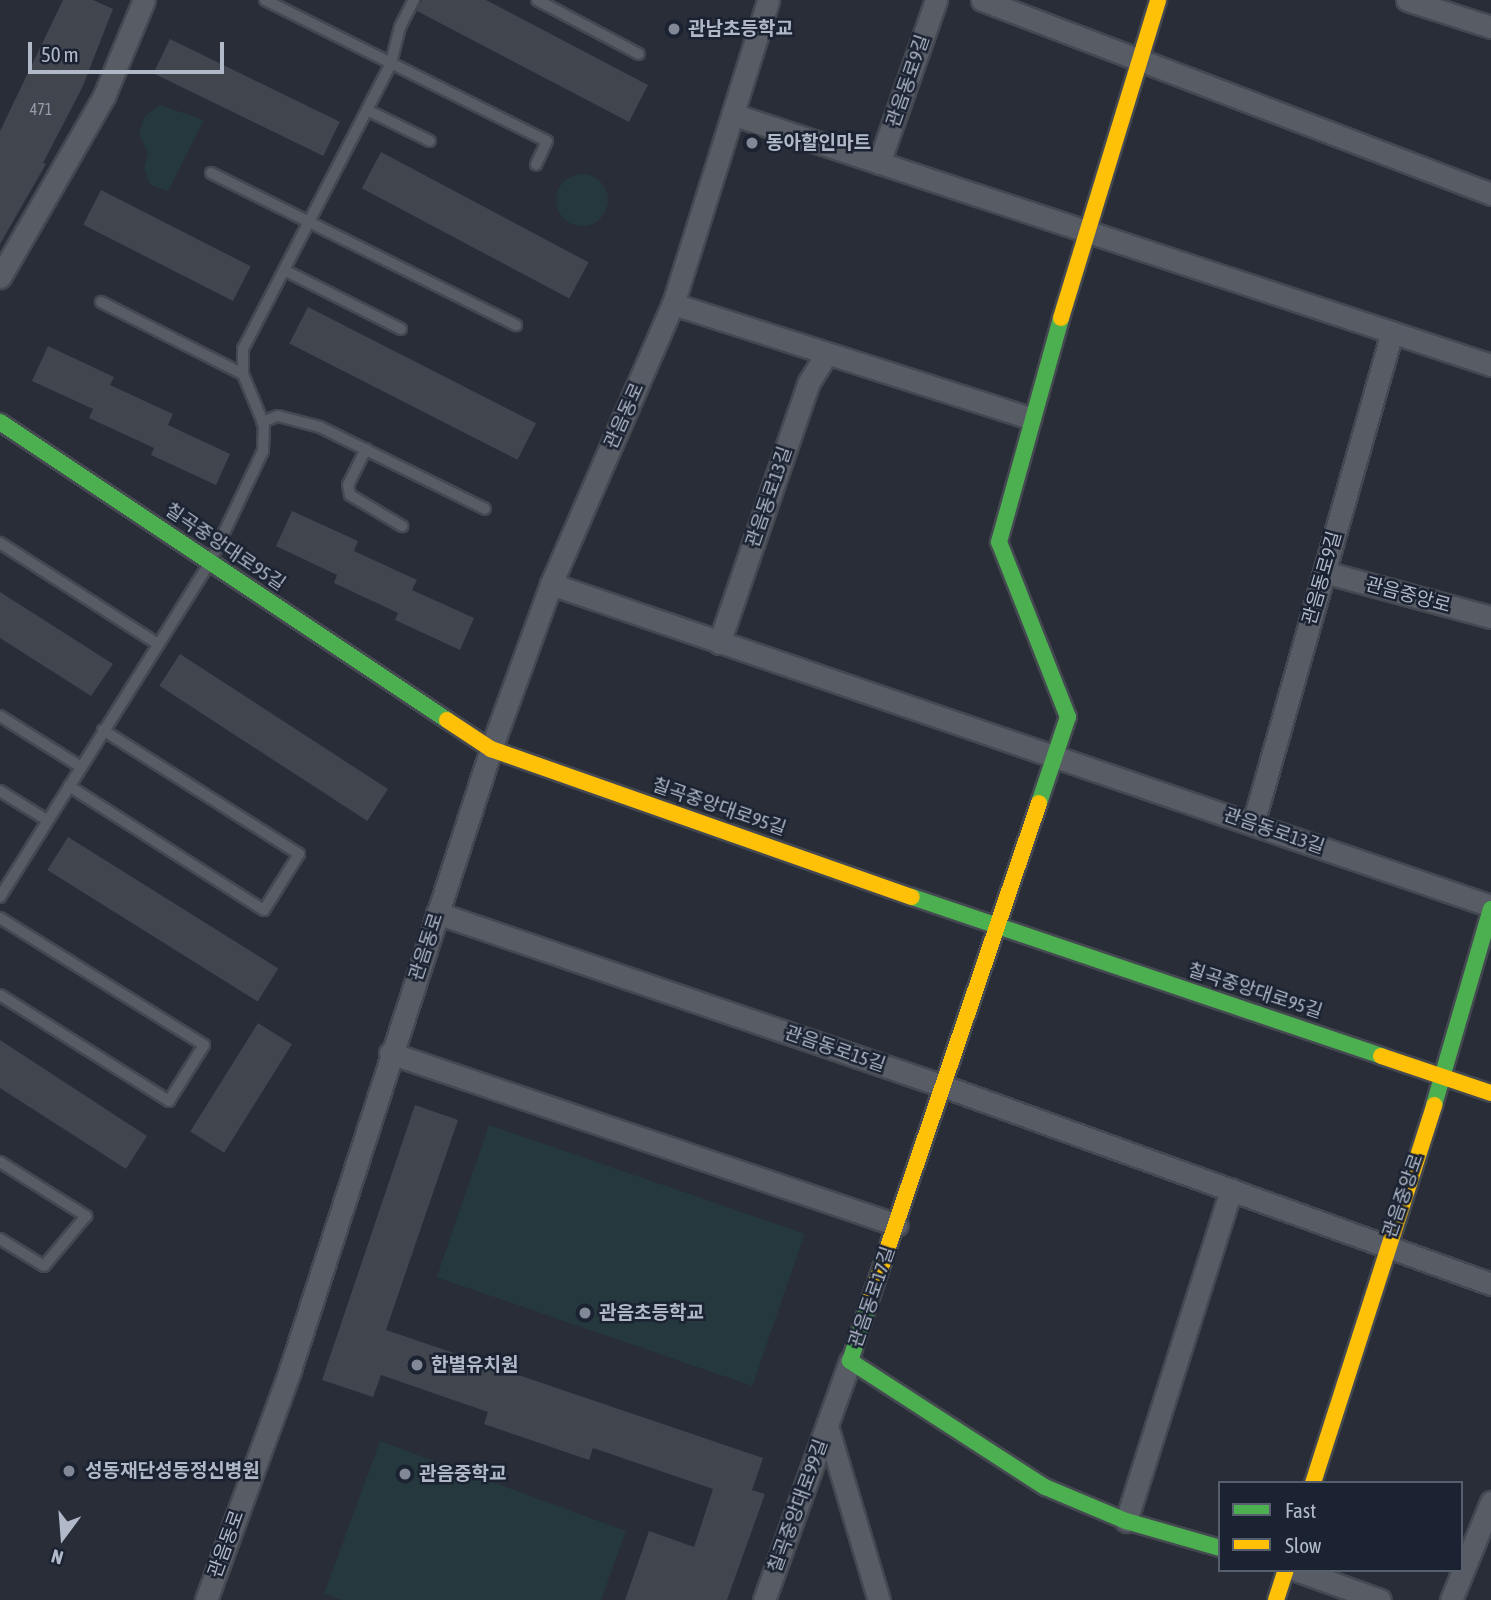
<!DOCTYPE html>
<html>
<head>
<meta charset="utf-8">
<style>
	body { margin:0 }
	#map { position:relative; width:1491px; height:1600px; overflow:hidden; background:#282d37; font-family:"Asap Condensed","Noto Sans KR",sans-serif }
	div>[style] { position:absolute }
	.green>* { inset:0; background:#25383d; transform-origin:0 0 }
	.round { border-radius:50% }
	.building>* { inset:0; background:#41454e; transform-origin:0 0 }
	.roads { filter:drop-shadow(2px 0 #444850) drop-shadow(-2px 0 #444850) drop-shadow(0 2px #444850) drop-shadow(0 -2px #444850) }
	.lane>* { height:10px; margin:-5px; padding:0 5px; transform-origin:5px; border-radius:5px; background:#585c65 }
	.street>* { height:21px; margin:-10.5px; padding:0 10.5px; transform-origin:10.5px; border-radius:10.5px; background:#585c65 }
	.fast>* { height:16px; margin:-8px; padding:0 8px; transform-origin:8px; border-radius:8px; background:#4caf50 }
	.slow>* { height:16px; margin:-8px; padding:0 8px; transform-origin:8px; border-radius:8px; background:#ffc107 }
	.dots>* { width:19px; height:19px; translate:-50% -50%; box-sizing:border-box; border:4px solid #1b2332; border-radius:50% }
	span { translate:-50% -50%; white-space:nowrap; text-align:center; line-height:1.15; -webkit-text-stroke:5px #1b2332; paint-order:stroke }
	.number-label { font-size:16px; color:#959caa }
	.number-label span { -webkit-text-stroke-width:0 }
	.poi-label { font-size:19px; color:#b1b9c9; font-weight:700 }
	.left { translate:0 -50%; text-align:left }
	.street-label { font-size:19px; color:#b1b9c9 }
	.legend { position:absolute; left:1218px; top:1481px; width:245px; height:91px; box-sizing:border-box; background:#1b2332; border:2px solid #575f6e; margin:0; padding:9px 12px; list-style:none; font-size:21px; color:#b1b9c9 }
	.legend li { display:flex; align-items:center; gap:14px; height:35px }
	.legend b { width:35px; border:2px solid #575f6e }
	.north { position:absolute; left:28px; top:1502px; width:70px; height:70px; -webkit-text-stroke:5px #1b2332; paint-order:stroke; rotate:196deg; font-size:19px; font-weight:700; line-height:28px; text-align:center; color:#b1b9c9 }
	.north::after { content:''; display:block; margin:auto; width:24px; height:32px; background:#b1b9c9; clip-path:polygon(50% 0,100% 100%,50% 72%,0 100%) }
	.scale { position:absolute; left:28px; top:42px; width:196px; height:32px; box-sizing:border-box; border:4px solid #b1b9c9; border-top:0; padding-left:9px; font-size:21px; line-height:24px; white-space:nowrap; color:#b1b9c9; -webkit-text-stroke:5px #1b2332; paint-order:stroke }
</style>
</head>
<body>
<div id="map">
	<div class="green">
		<i style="clip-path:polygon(160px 105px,204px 120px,168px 191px,150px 185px,144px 168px,148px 153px,139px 134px,144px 117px)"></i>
		<i class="round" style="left:556px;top:174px;width:52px;height:52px"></i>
		<i style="left:489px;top:1125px;width:334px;height:161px;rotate:19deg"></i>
		<i style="clip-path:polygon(380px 1441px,626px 1531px,601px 1600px,342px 1600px,324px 1594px)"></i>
	</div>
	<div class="building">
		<i style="clip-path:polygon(63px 0,93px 0,113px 9px,82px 88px,43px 163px,46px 164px,0 244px,0 131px)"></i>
		<i style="clip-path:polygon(422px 0,486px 0,648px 85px,629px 122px,417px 11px)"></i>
		<i style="left:170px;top:39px;width:189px;height:38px;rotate:26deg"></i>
		<i style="left:381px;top:152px;width:235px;height:41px;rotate:28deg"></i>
		<i style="left:101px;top:190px;width:168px;height:39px;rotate:27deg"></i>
		<i style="left:308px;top:307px;width:256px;height:41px;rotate:27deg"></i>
		<i style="clip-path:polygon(48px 346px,114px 377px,110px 385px,173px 414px,168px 425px,230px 454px,216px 485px,151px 455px,154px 448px,89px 418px,93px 409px,32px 381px)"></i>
		<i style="clip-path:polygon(292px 511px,358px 541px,354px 551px,417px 580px,412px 590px,474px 618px,460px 650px,395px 620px,398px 613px,334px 583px,337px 575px,276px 546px)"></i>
		<i style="clip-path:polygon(0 592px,113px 664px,91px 696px,0 638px)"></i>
		<i style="left:180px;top:654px;width:248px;height:38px;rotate:33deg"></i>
		<i style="left:68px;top:837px;width:248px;height:39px;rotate:32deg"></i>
		<i style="left:258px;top:1023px;width:40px;height:128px;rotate:32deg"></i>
		<i style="clip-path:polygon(0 1040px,147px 1136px,126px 1169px,0 1088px)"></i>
		<i style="clip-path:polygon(415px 1105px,458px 1120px,386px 1330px,763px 1458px,752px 1490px,765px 1494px,727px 1600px,625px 1600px,649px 1531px,694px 1547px,713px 1489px,593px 1448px,589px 1460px,484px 1424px,488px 1412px,381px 1375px,373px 1397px,322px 1380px)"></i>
	</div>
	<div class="roads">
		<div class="lane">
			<i style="left:265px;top:0;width:315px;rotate:26.6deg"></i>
			<i style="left:547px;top:141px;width:26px;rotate:115deg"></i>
			<i style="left:537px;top:0;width:115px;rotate:27.9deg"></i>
			<i style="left:367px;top:110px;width:70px;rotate:26.2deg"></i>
			<i style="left:211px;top:173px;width:341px;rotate:26.5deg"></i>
			<i style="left:284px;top:270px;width:131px;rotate:26.8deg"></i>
			<i style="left:101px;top:302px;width:159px;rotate:26.9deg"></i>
			<i style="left:262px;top:422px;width:17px;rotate:-21deg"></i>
			<i style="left:278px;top:416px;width:43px;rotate:14.7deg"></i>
			<i style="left:320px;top:427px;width:184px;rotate:26.4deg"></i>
			<i style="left:366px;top:449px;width:40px;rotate:116.6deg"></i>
			<i style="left:348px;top:485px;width:10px;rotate:79deg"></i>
			<i style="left:350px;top:495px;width:61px;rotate:30.8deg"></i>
			<i style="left:0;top:543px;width:188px;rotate:32.6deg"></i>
			<i style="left:0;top:716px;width:96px;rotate:32.2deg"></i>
			<i style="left:69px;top:786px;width:231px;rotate:32.5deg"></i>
			<i style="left:264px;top:910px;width:66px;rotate:-58deg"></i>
			<i style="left:299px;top:854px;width:232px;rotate:-147.7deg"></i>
			<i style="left:0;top:791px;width:55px;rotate:31.7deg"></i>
			<i style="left:0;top:897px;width:395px;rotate:-57.9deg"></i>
			<i style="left:210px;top:562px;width:123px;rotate:-64.5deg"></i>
			<i style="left:263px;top:451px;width:26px;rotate:-88deg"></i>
			<i style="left:264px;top:425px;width:55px;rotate:-112.4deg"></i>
			<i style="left:243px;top:374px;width:25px;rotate:-90deg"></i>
			<i style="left:243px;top:349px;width:322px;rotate:-62.6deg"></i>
			<i style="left:391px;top:63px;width:37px;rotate:-76deg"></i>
			<i style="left:400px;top:27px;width:30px;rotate:-63deg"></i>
			<i style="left:0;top:918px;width:240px;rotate:31.9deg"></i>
			<i style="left:204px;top:1045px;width:66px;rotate:122deg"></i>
			<i style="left:169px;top:1101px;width:199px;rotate:-147.9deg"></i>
			<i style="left:0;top:1162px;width:102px;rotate:32.1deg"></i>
			<i style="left:86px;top:1216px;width:65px;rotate:130deg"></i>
			<i style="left:44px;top:1266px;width:52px;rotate:-148.5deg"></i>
		</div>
		<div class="street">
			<i style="left:982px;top:0;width:545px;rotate:20.86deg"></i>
			<i style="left:1407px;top:0;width:88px;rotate:17.8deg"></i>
			<i style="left:735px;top:115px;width:796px;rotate:18.3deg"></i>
			<i style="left:879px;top:163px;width:173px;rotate:-70.7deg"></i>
			<i style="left:0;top:277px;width:209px;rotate:-60.1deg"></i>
			<i style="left:104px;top:96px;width:104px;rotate:-67.4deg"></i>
			<i style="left:673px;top:304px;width:375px;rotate:17.7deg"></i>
			<i style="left:1324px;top:572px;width:173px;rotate:15.1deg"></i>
			<i style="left:551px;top:584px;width:994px;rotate:18.91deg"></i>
			<i style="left:719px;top:643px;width:276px;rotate:-71deg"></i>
			<i style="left:809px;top:382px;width:32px;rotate:-58deg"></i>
			<i style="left:1253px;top:824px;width:511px;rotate:-74.22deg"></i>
			<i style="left:437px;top:913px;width:538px;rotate:18.87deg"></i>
			<i style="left:946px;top:1087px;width:580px;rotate:19.87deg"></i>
			<i style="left:390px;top:1053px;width:535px;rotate:18.74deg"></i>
			<i style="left:827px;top:1426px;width:182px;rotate:73.4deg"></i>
			<i style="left:1126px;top:1521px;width:348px;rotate:-72.4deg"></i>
			<i style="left:1296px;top:1570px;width:89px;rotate:19.7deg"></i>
			<i style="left:206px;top:1600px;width:245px;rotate:-69.9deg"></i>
			<i style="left:290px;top:1370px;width:653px;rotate:-72.06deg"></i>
			<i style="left:491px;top:749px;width:176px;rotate:-70deg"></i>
			<i style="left:551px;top:584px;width:305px;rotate:-66.5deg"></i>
			<i style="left:673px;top:304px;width:318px;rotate:-72.6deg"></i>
			<i style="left:764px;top:1600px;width:254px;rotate:-70.2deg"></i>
			<i style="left:1451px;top:1600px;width:106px;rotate:-67.8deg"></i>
		</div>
		<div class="fast">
			<i style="left:0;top:422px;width:537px;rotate:33.69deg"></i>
			<i style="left:1039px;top:803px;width:91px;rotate:-71.4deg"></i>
			<i style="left:1068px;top:717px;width:188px;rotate:-111.5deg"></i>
			<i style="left:999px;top:542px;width:232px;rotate:-74.5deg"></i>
			<i style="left:912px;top:897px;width:495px;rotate:18.7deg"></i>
			<i style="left:1434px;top:1105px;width:204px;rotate:-73.8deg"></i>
			<i style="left:869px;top:1303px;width:61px;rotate:108.1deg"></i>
			<i style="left:850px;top:1361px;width:232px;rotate:32.9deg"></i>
			<i style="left:1045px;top:1487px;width:88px;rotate:22.8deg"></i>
			<i style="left:1126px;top:1521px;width:98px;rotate:16deg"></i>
		</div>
		<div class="slow">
			<i style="left:1061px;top:318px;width:332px;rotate:-73deg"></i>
			<i style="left:447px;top:720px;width:53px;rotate:33.4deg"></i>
			<i style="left:491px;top:749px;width:446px;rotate:19.4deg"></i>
			<i style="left:1381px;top:1056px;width:116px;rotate:18.6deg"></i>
			<i style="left:869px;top:1303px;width:528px;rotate:-71.22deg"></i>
			<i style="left:1313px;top:1483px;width:397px;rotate:-72.2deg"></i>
			<i style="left:1276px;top:1600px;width:32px;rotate:-72deg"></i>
		</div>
	</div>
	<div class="dots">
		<i style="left:674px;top:29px;background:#818896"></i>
		<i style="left:752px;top:143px;background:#818896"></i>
		<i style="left:585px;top:1313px;background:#818896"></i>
		<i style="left:417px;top:1365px;background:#818896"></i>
		<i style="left:69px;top:1471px;background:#818896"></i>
		<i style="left:405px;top:1474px;background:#818896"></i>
	</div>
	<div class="number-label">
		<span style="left:41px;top:109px">471</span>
	</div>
	<div class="poi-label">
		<span class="left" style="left:688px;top:29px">관남초등학교</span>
		<span class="left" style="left:766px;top:143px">동아할인마트</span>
		<span class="left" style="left:599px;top:1313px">관음초등학교</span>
		<span class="left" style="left:431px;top:1365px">한별유치원</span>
		<span class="left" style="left:85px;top:1471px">성동재단성동정신병원</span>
		<span class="left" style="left:419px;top:1474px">관음중학교</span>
	</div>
	<div class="street-label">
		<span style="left:908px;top:81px;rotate:-71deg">관음동로9길</span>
		<span style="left:624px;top:416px;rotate:-66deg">관음동로</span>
		<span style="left:769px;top:497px;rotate:-71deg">관음동로13길</span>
		<span style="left:225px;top:547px;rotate:34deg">칠곡중앙대로95길</span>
		<span style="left:1322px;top:578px;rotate:-74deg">관음동로9길</span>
		<span style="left:1408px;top:595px;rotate:15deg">관음중앙로</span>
		<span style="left:719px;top:807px;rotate:19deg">칠곡중앙대로95길</span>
		<span style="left:1274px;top:831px;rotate:19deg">관음동로13길</span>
		<span style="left:426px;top:947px;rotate:-72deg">관음동로</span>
		<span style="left:1255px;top:991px;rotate:18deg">칠곡중앙대로95길</span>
		<span style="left:835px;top:1049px;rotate:19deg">관음동로15길</span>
		<span style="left:1403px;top:1196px;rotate:-71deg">관음중앙로</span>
		<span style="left:872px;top:1297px;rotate:-71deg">관음동로17길</span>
		<span style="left:798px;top:1506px;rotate:-70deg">칠곡중앙대로99길</span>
		<span style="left:226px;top:1544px;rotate:-70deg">관음동로</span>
	</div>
	<ul class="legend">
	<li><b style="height:9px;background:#4caf50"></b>Fast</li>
	<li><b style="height:9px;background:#ffc107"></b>Slow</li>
	</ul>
	<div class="north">N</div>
	<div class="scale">50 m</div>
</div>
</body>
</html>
